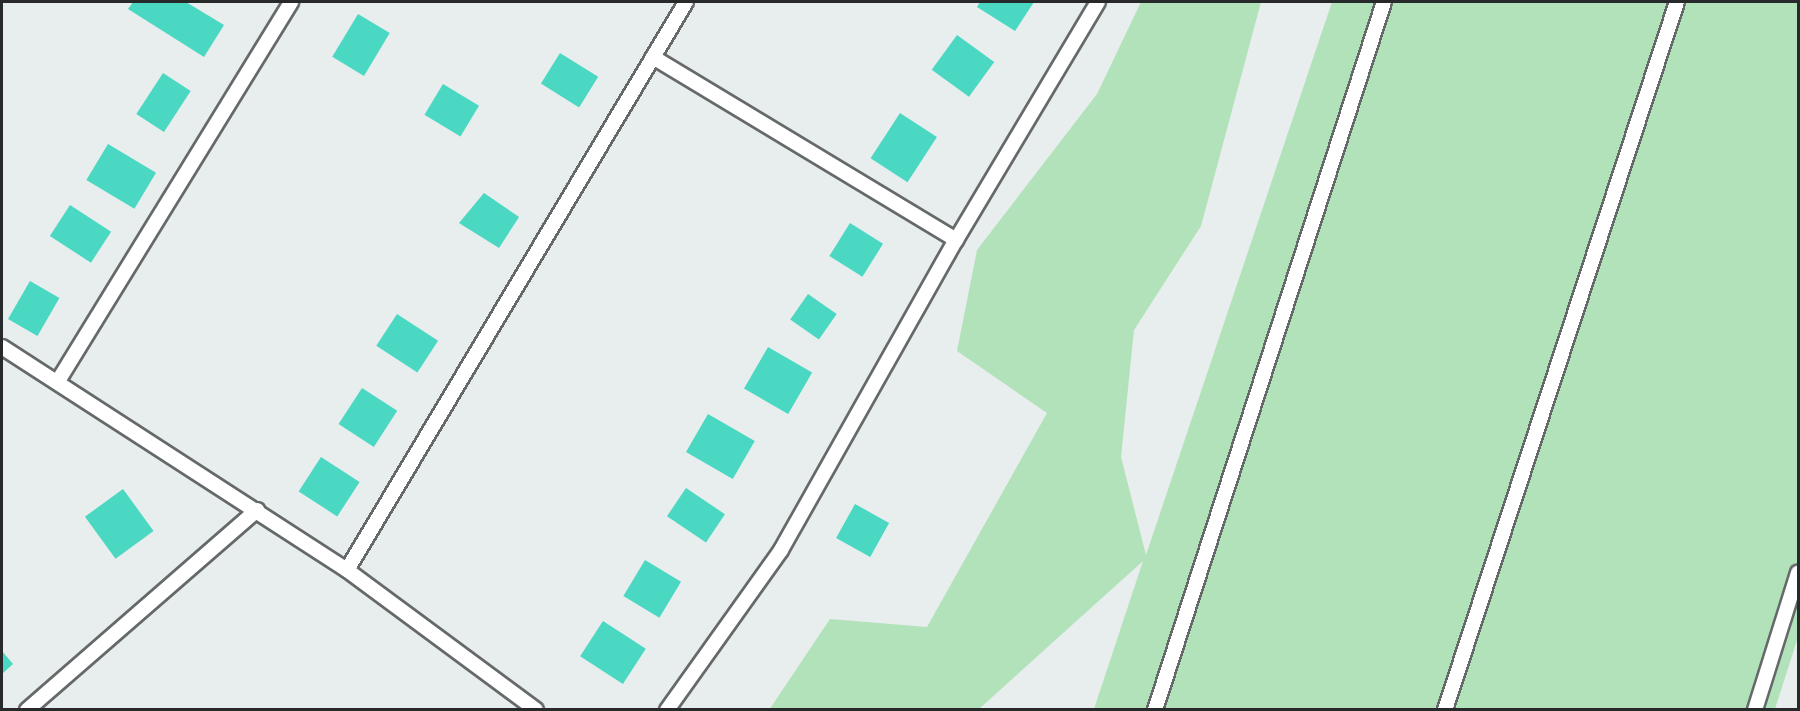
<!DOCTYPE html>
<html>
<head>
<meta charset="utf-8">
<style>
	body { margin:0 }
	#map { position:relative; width:1800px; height:711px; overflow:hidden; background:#e8edee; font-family:"DM Sans",sans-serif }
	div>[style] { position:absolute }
	.green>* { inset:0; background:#b2e2b9 }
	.building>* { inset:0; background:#4ad8c3; transform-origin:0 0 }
	.roads { filter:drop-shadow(2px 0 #65696a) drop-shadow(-2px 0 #65696a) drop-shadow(0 2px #65696a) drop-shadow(0 -2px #65696a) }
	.lane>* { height:14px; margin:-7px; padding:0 7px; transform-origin:7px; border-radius:7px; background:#fff }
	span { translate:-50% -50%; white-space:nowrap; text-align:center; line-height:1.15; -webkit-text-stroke:6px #f5fafb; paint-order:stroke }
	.frame { position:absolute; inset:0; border:3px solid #28292a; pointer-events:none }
</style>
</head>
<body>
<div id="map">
	<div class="green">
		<i style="clip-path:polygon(1141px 2px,1261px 2px,1201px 226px,1134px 330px,1121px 457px,1146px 555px,1332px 2px,1798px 2px,1798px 637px,1775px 709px,1094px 709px,1143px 561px,979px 709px,769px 710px,830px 619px,927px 627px,1047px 413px,957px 351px,977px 250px,1097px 94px)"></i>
	</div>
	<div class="building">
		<i style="clip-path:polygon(133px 2px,186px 2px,224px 25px,204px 57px,128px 9px)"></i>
		<i style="clip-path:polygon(980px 2px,1034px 2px,1015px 31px,977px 7px)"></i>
		<i style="left:358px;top:14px;width:37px;height:50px;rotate:31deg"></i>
		<i style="left:957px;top:35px;width:46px;height:43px;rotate:36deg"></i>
		<i style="left:560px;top:53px;width:45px;height:36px;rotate:32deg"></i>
		<i style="left:163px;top:73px;width:33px;height:49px;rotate:33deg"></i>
		<i style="left:443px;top:84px;width:42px;height:36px;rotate:31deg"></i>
		<i style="left:900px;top:113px;width:44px;height:54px;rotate:33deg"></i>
		<i style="left:108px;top:144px;width:56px;height:42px;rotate:31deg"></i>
		<i style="clip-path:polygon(484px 193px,519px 217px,499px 248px,459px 223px)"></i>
		<i style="left:70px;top:205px;width:49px;height:37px;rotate:33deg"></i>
		<i style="left:850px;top:223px;width:39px;height:39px;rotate:32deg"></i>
		<i style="left:30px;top:281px;width:34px;height:44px;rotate:30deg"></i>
		<i style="left:808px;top:294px;width:35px;height:31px;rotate:35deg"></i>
		<i style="left:397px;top:314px;width:49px;height:38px;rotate:33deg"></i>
		<i style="left:768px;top:347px;width:51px;height:48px;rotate:30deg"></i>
		<i style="left:362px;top:388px;width:42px;height:43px;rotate:33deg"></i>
		<i style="left:708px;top:414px;width:54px;height:44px;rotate:30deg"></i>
		<i style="left:321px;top:457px;width:46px;height:41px;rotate:33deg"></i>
		<i style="left:686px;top:488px;width:47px;height:34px;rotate:34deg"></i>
		<i style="left:123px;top:489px;width:52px;height:47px;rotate:54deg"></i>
		<i style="left:855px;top:504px;width:39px;height:39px;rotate:29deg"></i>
		<i style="left:645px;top:560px;width:42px;height:42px;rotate:31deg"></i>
		<i style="left:603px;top:621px;width:51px;height:42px;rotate:33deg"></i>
		<i style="clip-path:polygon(2px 651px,13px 664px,2px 674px)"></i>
	</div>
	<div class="roads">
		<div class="lane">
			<i style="left:653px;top:57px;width:354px;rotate:31.1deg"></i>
			<i style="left:2px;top:347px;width:411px;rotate:32.9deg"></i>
			<i style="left:347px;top:570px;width:235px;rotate:36.5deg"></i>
			<i style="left:58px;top:381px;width:445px;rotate:-58.4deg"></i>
			<i style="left:347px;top:570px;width:661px;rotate:-59.17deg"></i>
			<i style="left:27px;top:710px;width:305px;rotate:-41deg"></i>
			<i style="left:667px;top:710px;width:196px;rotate:-54.5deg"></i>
			<i style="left:781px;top:550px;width:356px;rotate:-60.6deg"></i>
			<i style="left:956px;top:240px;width:277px;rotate:-59.2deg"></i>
			<i style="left:1155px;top:710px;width:744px;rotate:-72.08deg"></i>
			<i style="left:1445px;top:710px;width:745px;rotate:-71.86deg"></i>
			<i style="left:1755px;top:710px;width:144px;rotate:-72.6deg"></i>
		</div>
	</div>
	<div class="frame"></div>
</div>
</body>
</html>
